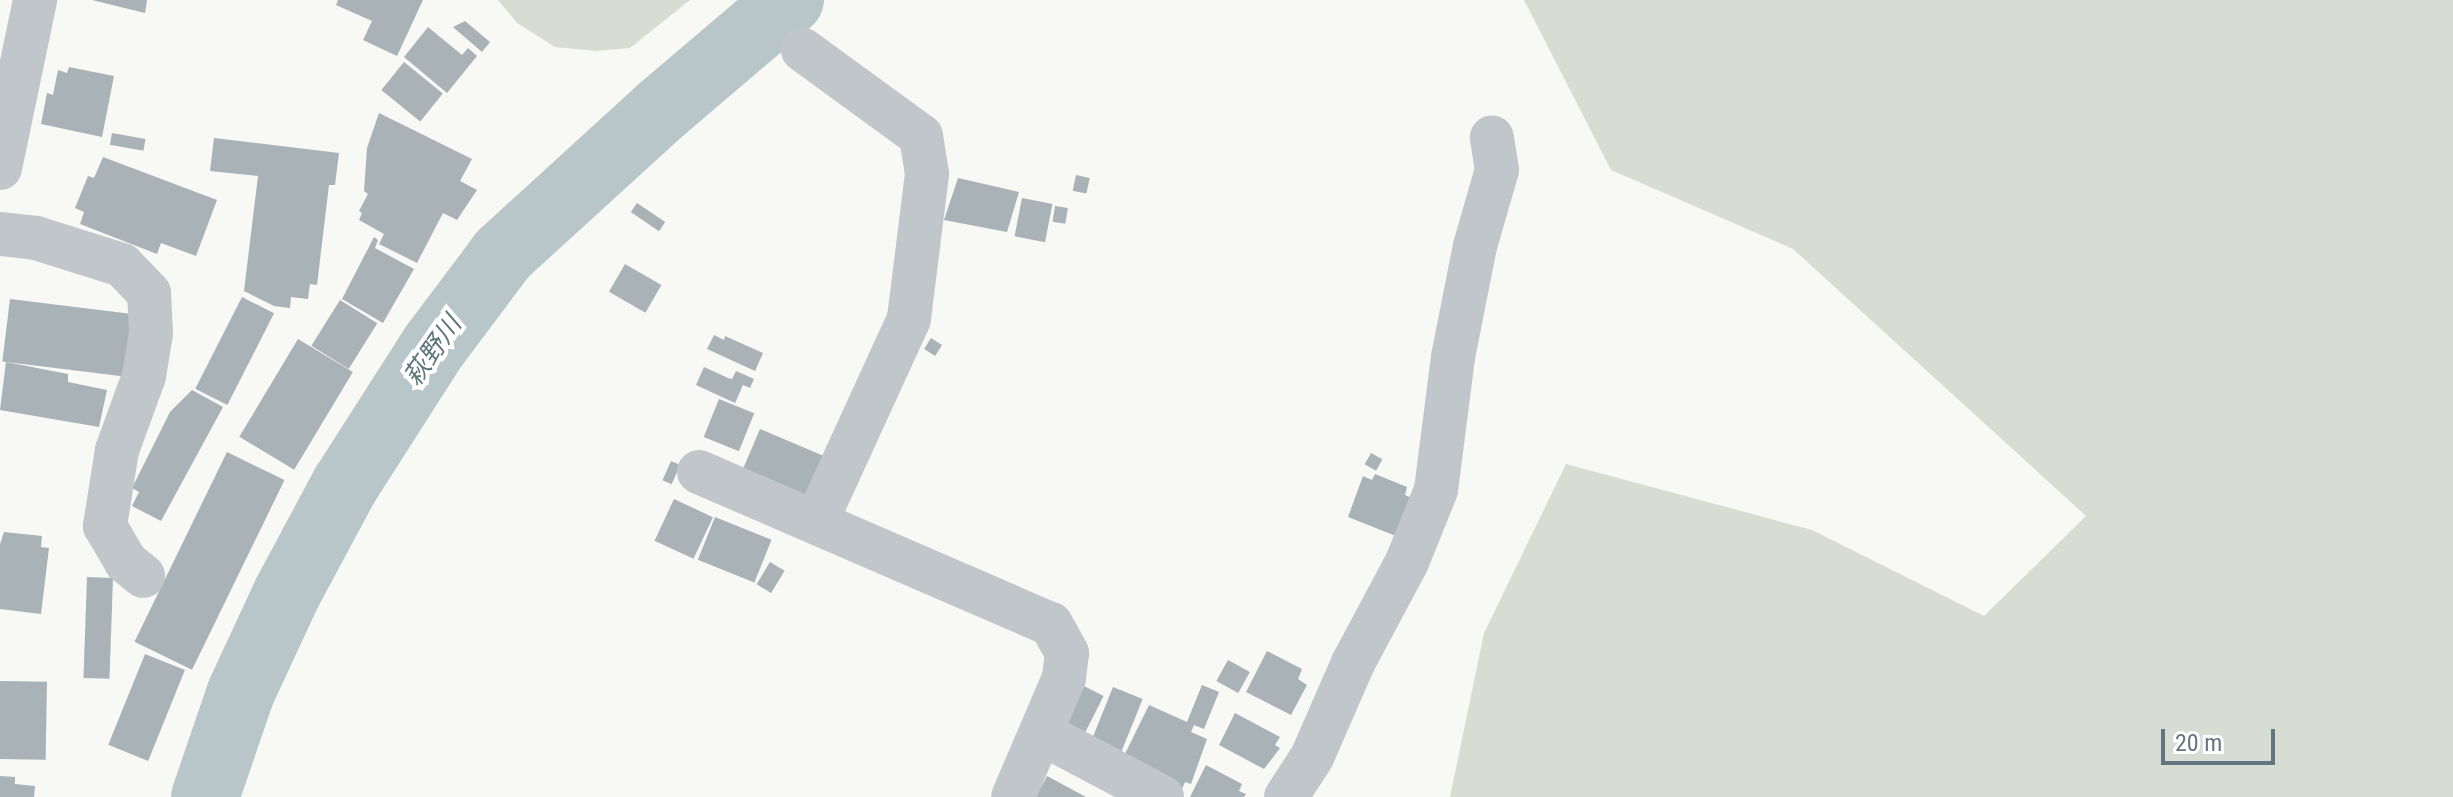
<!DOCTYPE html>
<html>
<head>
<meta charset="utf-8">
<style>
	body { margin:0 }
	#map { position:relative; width:2453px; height:797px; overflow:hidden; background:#f8f8f5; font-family:"Roboto Condensed","Noto Sans JP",sans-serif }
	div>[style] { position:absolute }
	.green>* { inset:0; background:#d8ddd4 }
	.river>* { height:68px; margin:-34px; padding:0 34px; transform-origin:34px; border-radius:34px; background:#b8c6c9 }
	.building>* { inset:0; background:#a8b2b7; transform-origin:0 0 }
	.minor>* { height:44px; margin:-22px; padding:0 22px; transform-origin:22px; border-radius:22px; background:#c0c6c9 }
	span { translate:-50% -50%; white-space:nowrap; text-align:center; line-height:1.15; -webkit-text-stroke:8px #fff; paint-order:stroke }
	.water-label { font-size:26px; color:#5d767c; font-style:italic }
	.scale { position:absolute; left:2161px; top:729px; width:114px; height:36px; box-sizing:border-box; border:4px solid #627681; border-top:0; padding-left:10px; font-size:24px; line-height:28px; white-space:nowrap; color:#627681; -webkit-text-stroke:6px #fff; paint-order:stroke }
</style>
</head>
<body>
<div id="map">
	<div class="green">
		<i style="clip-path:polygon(498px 0,690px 0,630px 48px,596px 51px,555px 47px,517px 23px)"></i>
		<i style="clip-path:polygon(1524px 0,2453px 0,2453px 797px,1450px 797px,1484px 633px,1566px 464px,1812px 530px,1984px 616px,2086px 516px,1793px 249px,1611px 170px)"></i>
	</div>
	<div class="river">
		<i style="left:205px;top:797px;width:111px;rotate:-71.1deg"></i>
		<i style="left:241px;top:692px;width:109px;rotate:-65.1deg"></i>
		<i style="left:287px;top:593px;width:123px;rotate:-61.8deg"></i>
		<i style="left:345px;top:485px;width:165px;rotate:-57.4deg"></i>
		<i style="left:434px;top:346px;width:115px;rotate:-53.1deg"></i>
		<i style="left:503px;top:254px;width:215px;rotate:-42.4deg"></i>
		<i style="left:662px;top:109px;width:168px;rotate:-40.4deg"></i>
	</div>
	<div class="building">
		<i style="clip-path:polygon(92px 0,147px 0,145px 13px)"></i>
		<i style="clip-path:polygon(338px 0,423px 0,397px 56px,363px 40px,372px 21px,336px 5px)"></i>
		<i style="clip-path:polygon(465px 21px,490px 42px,482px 52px,453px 27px)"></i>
		<i style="clip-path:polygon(428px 27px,462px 55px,468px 48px,477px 56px,447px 93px,404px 57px)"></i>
		<i style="left:404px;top:62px;width:50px;height:36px;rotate:39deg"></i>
		<i style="clip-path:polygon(69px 67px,114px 76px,102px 137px,41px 124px,47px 93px,53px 95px,58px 70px,67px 73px)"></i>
		<i style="clip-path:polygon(379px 113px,472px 159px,460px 181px,477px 190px,457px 220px,443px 213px,417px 263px,379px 244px,384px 234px,359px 220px,362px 213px,359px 211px,368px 194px,364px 191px,367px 148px)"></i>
		<i style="left:112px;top:133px;width:34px;height:12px;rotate:10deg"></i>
		<i style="clip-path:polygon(214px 138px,339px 153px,335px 185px,329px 185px,317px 285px,310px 284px,308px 299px,291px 297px,290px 308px,274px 306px,244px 291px,258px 176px,210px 171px)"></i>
		<i style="clip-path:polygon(103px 157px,217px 200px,196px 256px,161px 243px,157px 254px,80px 224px,84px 212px,75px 208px,88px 176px,94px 178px)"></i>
		<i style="left:1076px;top:175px;width:14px;height:16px;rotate:12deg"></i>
		<i style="clip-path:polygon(958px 178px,1019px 192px,1007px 232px,944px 220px)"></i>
		<i style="left:1022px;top:198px;width:31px;height:39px;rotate:11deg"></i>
		<i style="left:637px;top:203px;width:34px;height:11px;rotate:34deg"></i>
		<i style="left:1055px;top:206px;width:13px;height:16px;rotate:9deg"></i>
		<i style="clip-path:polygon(374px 237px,378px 240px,375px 248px,414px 269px,383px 323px,342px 299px)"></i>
		<i style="left:625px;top:264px;width:42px;height:32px;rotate:30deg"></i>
		<i style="left:242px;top:297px;width:36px;height:103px;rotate:27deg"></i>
		<i style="left:10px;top:299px;width:123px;height:63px;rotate:7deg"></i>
		<i style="left:340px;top:300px;width:44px;height:54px;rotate:32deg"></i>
		<i style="clip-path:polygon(714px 335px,724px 340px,725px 336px,763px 353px,755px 371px,707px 349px)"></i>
		<i style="left:931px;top:338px;width:13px;height:13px;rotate:32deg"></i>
		<i style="left:298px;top:339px;width:64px;height:114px;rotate:31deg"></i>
		<i style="clip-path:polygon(6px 362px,68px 374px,68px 382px,107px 390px,99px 427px,0 410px)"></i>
		<i style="clip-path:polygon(704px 367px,728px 378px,732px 379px,736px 371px,754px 379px,750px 388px,743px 385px,735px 403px,696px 385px)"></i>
		<i style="clip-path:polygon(192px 390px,223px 407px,161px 521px,132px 506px,139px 492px,132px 488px,170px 412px)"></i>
		<i style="left:719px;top:399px;width:38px;height:41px;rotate:22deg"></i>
		<i style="left:760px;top:429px;width:70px;height:52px;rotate:23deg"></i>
		<i style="left:227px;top:452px;width:64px;height:211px;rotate:26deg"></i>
		<i style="left:1371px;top:453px;width:13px;height:13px;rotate:29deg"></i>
		<i style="left:671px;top:461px;width:10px;height:21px;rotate:24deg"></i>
		<i style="clip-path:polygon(1375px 474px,1407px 487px,1405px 495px,1412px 498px,1396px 536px,1348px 517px,1363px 476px,1372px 480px)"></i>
		<i style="left:674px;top:499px;width:43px;height:46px;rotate:25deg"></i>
		<i style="left:715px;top:517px;width:61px;height:46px;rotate:22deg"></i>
		<i style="clip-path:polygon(4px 532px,42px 536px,41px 547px,49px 548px,41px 614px,0 609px,0 544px)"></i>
		<i style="left:770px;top:562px;width:17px;height:26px;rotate:31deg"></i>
		<i style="left:87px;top:577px;width:26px;height:101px;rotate:2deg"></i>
		<i style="clip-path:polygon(1267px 651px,1302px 669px,1298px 679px,1307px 685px,1291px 715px,1246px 692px)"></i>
		<i style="left:145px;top:654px;width:43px;height:98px;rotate:22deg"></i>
		<i style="left:1228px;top:660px;width:25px;height:24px;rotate:29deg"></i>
		<i style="left:0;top:681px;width:47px;height:78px;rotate:1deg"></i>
		<i style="left:1076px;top:682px;width:31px;height:43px;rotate:27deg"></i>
		<i style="clip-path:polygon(1202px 685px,1219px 692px,1204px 729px,1194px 725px,1191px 732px,1207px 739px,1191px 784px,1185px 782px,1182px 789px,1122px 760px,1149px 705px,1187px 722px)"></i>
		<i style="left:1113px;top:687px;width:32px;height:60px;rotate:22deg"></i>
		<i style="clip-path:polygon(1235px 713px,1280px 737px,1275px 745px,1280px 748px,1264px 769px,1219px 745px)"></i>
		<i style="clip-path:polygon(1206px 765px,1242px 784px,1239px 791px,1246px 794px,1244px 797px,1190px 797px)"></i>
		<i style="clip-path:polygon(0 776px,15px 777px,15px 784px,35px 786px,34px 797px,0 797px)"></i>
		<i style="clip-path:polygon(1047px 776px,1086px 797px,1036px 797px)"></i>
	</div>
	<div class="minor">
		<i style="left:803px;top:50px;width:146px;rotate:36.1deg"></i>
		<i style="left:921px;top:136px;width:38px;rotate:81deg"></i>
		<i style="left:927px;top:174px;width:146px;rotate:97.1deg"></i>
		<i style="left:909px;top:319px;width:223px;rotate:114.6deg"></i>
		<i style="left:0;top:168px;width:172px;rotate:-78.2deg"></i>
		<i style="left:0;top:234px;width:36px;rotate:6deg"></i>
		<i style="left:36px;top:238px;width:90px;rotate:17.4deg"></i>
		<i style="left:122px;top:265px;width:39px;rotate:46deg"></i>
		<i style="left:149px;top:293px;width:40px;rotate:87.1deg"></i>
		<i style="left:151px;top:333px;width:44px;rotate:99.2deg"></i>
		<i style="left:144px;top:376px;width:79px;rotate:110deg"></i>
		<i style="left:117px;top:450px;width:77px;rotate:99deg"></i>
		<i style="left:105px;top:526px;width:42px;rotate:59.7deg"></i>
		<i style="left:126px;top:562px;width:22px;rotate:39deg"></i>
		<i style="left:699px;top:472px;width:383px;rotate:23.4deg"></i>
		<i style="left:1051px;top:624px;width:33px;rotate:61deg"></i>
		<i style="left:1067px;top:653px;width:25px;rotate:97deg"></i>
		<i style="left:1064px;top:678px;width:129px;rotate:113.2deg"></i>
		<i style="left:1041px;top:733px;width:137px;rotate:27.9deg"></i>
		<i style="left:1286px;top:797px;width:48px;rotate:-57deg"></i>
		<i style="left:1312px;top:757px;width:103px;rotate:-66.4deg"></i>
		<i style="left:1353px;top:663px;width:115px;rotate:-61.9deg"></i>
		<i style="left:1407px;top:562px;width:78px;rotate:-68.1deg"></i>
		<i style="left:1436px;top:490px;width:134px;rotate:-82.7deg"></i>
		<i style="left:1453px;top:357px;width:113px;rotate:-78.8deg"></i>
		<i style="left:1475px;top:246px;width:79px;rotate:-73.9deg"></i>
		<i style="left:1497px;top:170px;width:33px;rotate:-99deg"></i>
	</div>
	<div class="water-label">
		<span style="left:433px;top:351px;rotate:-55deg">萩野川</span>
	</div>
	<div class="scale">20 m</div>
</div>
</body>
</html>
